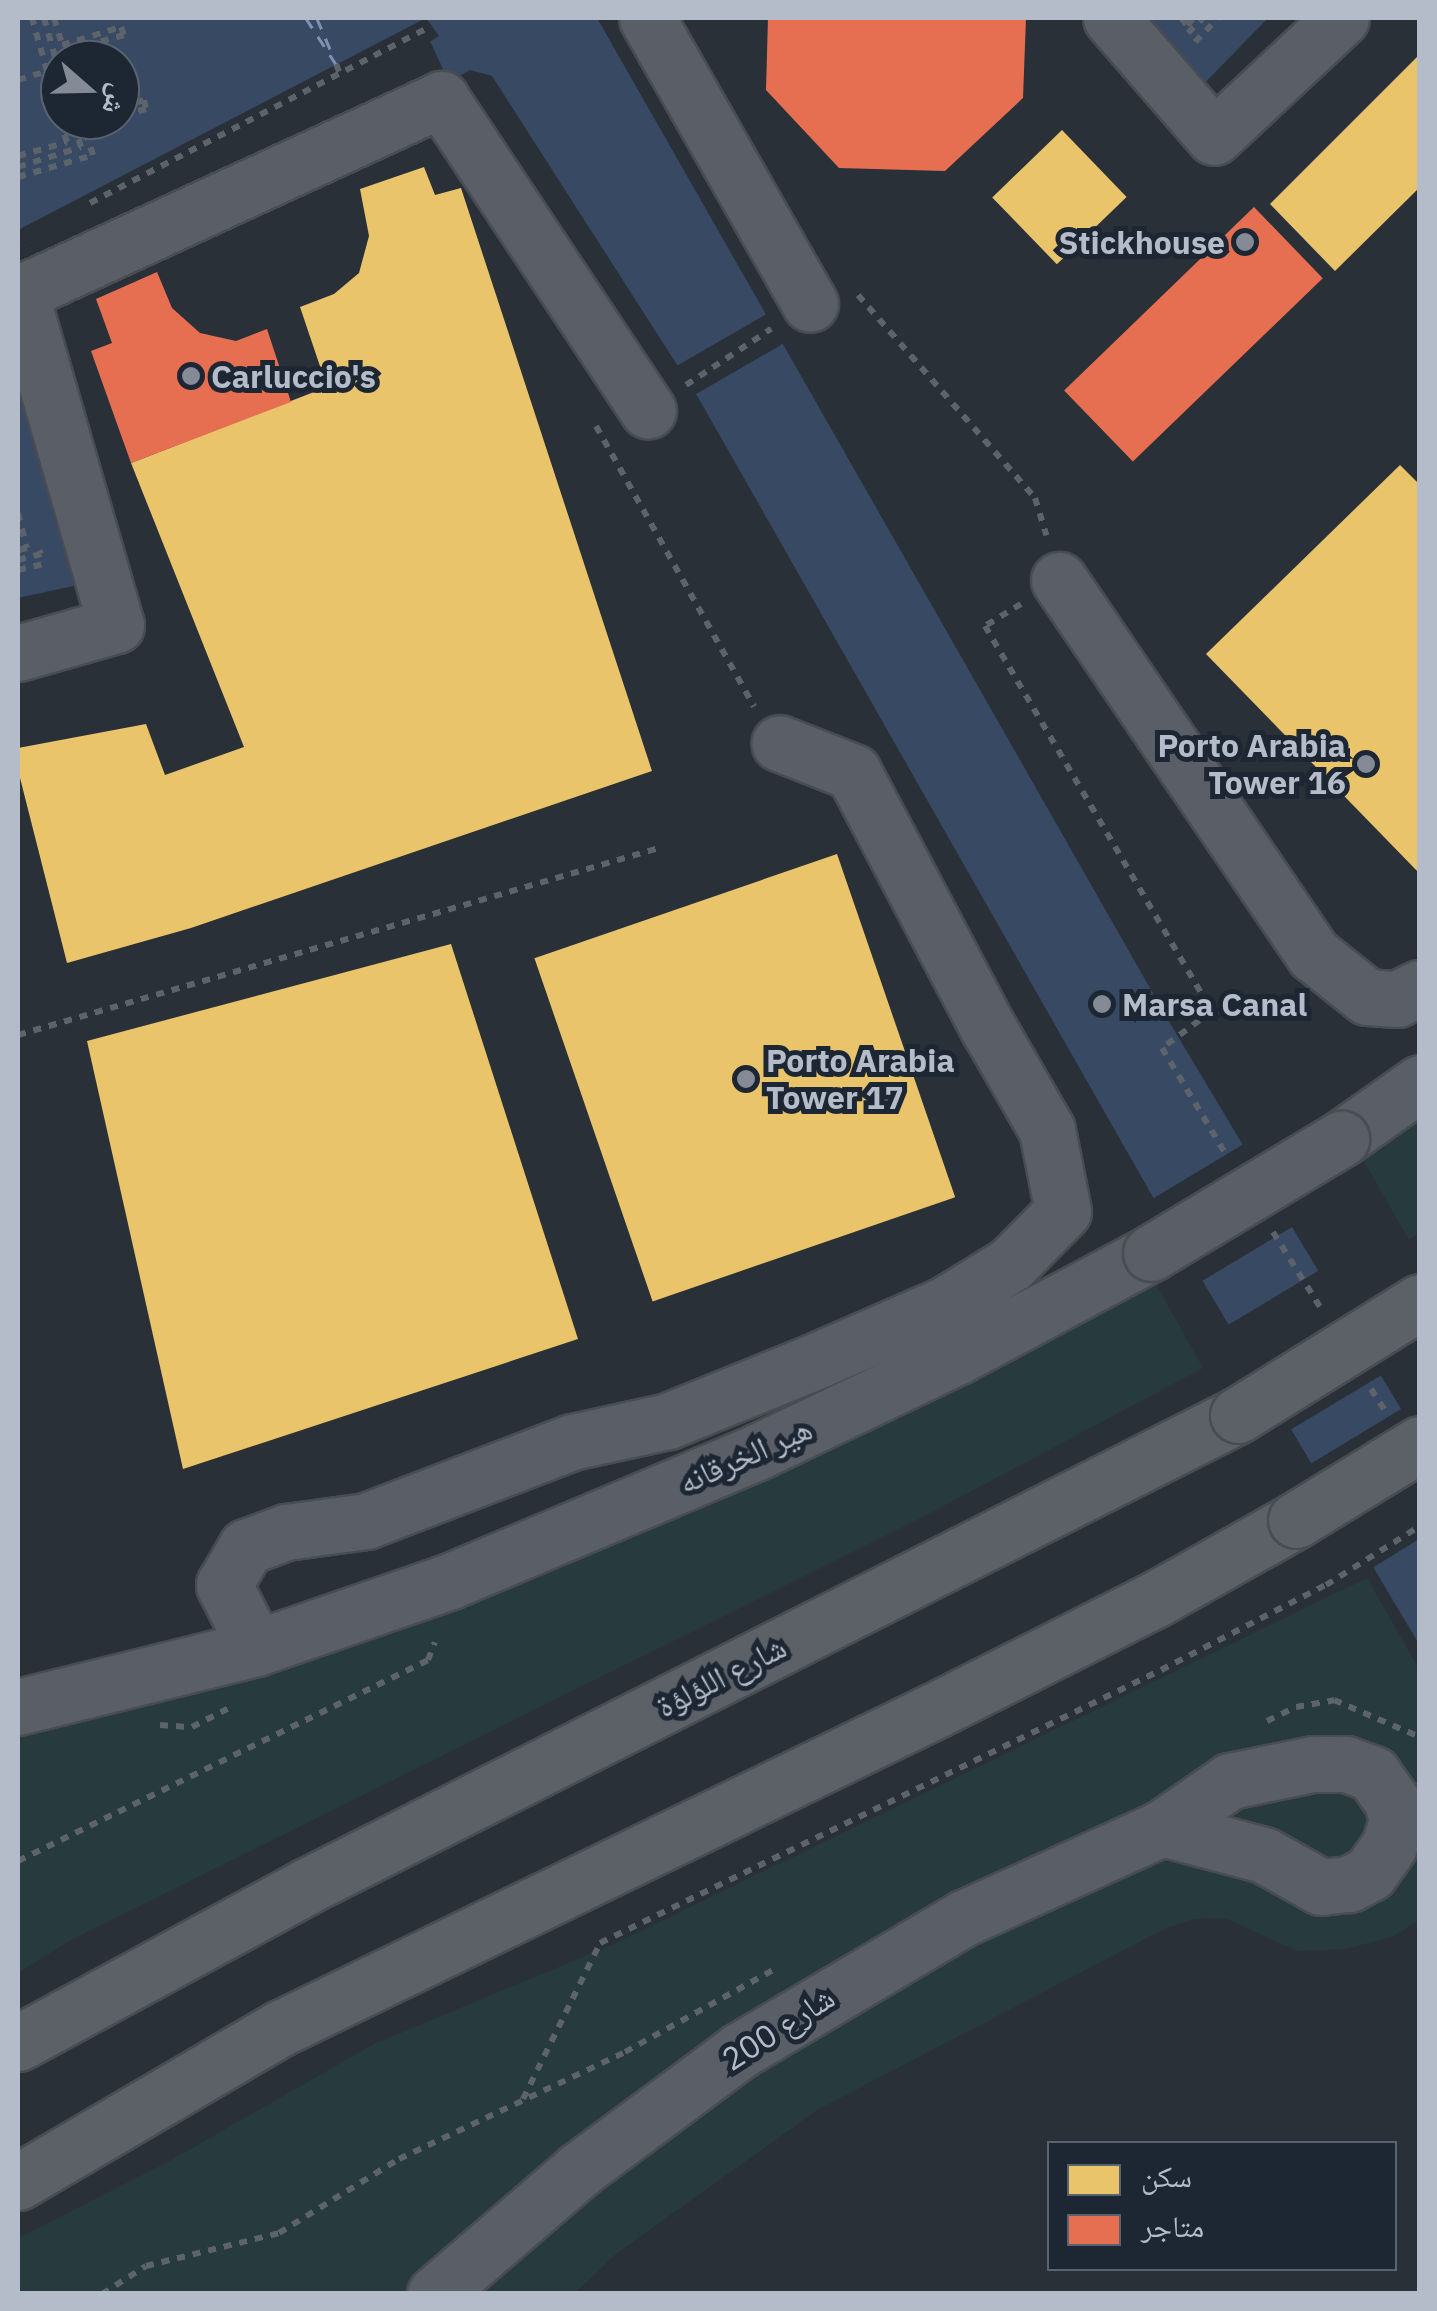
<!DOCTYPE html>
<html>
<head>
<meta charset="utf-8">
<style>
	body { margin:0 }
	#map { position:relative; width:1437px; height:2311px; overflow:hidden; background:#2a3038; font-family:"IBM Plex Sans","Noto Naskh Arabic",sans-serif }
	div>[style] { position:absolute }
	.green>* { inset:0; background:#273a3e }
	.water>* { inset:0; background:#384963 }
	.pier>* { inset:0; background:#2a3038; transform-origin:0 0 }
	.homes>* { inset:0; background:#e9c46a; transform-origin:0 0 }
	.shops>* { inset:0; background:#e76f51; transform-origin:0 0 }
	.ferry>* { height:2.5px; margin-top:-1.25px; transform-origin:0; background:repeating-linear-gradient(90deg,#7c92b1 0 12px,transparent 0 22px) }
	.path>* { height:6px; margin-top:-3px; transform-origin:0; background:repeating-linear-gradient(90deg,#5d636a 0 8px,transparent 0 16px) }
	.roads { filter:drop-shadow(2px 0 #484c53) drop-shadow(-2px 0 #484c53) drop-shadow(0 2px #484c53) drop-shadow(0 -2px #484c53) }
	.minor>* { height:55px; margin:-27.5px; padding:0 27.5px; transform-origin:27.5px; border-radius:27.5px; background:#5a5e66 }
	.major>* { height:55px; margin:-27.5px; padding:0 27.5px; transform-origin:27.5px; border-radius:27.5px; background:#5c6168 }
	.bridges { filter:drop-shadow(2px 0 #484c53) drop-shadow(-2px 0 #484c53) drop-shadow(0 2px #484c53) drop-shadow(0 -2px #484c53) }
	.minor-bridge>* { height:55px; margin:-27.5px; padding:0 27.5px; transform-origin:27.5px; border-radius:27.5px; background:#5a5e66 }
	.major-bridge>* { height:55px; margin:-27.5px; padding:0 27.5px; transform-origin:27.5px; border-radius:27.5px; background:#5c6168 }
	.dots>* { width:28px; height:28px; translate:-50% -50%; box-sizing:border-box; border:5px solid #1d2633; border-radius:50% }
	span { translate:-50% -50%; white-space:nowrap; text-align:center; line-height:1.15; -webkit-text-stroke:10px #1d2633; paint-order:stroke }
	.poi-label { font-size:32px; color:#b4bcc9; font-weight:700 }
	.right { translate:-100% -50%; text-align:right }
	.left { translate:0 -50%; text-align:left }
	.street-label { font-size:32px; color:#b4bcc9 }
	.frame { position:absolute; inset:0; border:20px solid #b4bcc9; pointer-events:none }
	.legend { position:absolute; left:1047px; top:2141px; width:350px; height:130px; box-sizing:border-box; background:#1d2633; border:2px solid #59626f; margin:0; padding:12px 18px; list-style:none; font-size:30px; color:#b4bcc9 }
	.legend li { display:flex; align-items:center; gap:20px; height:50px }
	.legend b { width:50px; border:2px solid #59626f }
	.north { position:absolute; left:40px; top:40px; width:100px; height:100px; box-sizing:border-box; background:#1d2633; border:2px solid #59626f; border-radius:50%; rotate:110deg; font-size:28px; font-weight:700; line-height:40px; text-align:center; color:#b4bcc9 }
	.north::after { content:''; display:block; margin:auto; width:35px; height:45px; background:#848b96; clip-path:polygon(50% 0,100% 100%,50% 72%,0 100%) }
</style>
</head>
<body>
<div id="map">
	<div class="green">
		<i style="clip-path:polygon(1419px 1117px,1419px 1232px,1409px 1240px,1362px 1158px)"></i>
		<i style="clip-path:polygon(1152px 1277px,1203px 1368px,919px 1519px,69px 1941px,18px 1973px,18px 1733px,151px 1704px,745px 1484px)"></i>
		<i style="clip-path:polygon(1367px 1578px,1419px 1669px,1419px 1920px,1394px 1936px,1346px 1949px,1297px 1951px,1225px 1918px,1195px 1919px,1166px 1928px,817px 2110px,616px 2254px,575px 2293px,18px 2294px,18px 2238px,168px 2162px,374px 2044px,614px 1944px)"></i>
	</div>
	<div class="water">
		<i style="clip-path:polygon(evenodd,18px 18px,597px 18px,1171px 1025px,1419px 1439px,1419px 1644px,1162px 1213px,699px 399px,492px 76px,470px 70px,449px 82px,430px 41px,18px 249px,18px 18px,60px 60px,120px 60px,120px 120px,60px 120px,60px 60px)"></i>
		<i style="clip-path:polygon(1132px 18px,1268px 18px,1197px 91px)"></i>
		<i style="clip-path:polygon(18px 372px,82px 584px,18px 598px)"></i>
	</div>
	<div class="pier">
		<i style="clip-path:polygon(426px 18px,439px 36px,431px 41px,18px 249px,18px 230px)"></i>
		<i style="left:770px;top:312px;width:34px;height:112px;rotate:60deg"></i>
		<i style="left:1247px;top:1142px;width:96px;height:114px;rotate:59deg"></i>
		<i style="left:1323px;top:1268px;width:122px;height:116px;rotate:59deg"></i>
		<i style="clip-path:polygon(1406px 1406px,1420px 1429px,1419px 1539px,1369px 1570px,1307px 1466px)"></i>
	</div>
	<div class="homes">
		<i style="clip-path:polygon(1420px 54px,1420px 187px,1335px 271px,1270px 204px)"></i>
		<i style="left:1062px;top:130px;width:93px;height:97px;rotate:46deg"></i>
		<i style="clip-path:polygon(424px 167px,435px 195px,461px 188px,652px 771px,191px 928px,67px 963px,18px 770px,18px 748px,146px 724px,165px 775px,244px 747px,131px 463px,327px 387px,300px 307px,334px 294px,359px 273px,369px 236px,360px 189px)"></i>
		<i style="clip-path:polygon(1400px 465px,1420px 485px,1420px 874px,1206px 654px)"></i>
		<i style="left:837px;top:854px;width:363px;height:320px;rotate:71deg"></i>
		<i style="clip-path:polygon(451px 944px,578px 1339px,183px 1469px,87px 1041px)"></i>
	</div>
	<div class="shops">
		<i style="clip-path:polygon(768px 18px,1026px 18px,1023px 98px,945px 171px,839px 168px,766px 90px)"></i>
		<i style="left:1254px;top:207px;width:99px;height:264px;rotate:46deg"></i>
		<i style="clip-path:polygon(157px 272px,172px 308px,200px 333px,236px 341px,267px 329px,291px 402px,131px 463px,91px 351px,112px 343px,96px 299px)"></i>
	</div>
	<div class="ferry">
		<i style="left:306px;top:18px;width:55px;rotate:56.9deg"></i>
		<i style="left:317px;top:18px;width:43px;rotate:67deg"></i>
	</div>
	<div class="path">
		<i style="left:44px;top:18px;width:58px;rotate:74.1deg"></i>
		<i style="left:54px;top:18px;width:28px;rotate:73deg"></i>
		<i style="left:62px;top:45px;width:62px;rotate:-17deg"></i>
		<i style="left:121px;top:27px;width:9px;rotate:69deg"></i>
		<i style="left:124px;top:35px;width:62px;rotate:164.2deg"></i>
		<i style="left:64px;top:52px;width:8px;rotate:76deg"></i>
		<i style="left:1181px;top:18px;width:9px;rotate:49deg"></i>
		<i style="left:1187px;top:25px;width:10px;rotate:-45deg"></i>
		<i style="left:1188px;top:33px;width:21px;rotate:-45deg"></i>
		<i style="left:1195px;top:42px;width:33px;rotate:-46deg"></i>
		<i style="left:336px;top:64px;width:11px;rotate:68deg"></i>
		<i style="left:46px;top:72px;width:49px;rotate:73.4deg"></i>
		<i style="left:18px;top:80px;width:30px;rotate:-17deg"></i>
		<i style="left:47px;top:71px;width:55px;rotate:-105.8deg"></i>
		<i style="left:120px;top:107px;width:25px;rotate:-16deg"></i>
		<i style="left:144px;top:100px;width:9px;rotate:77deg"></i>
		<i style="left:146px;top:109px;width:27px;rotate:165deg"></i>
		<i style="left:18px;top:156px;width:51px;rotate:-15.9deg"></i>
		<i style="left:67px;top:142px;width:23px;rotate:-108deg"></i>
		<i style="left:18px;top:167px;width:66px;rotate:-17.6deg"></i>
		<i style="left:81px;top:147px;width:28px;rotate:-107deg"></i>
		<i style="left:18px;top:177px;width:78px;rotate:-16.3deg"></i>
		<i style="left:93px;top:155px;width:29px;rotate:-108deg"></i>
		<i style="left:84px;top:127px;width:24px;rotate:-17deg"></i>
		<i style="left:90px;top:203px;width:382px;rotate:-27.4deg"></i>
		<i style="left:858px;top:295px;width:269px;rotate:48.9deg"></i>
		<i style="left:1035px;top:498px;width:39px;rotate:73deg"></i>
		<i style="left:686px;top:385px;width:102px;rotate:-33.4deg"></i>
		<i style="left:596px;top:426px;width:322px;rotate:60.6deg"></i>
		<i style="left:18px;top:513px;width:36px;rotate:76deg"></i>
		<i style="left:27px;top:548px;width:9px;rotate:167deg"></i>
		<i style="left:18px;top:560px;width:24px;rotate:-15deg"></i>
		<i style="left:41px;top:554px;width:4px;rotate:-117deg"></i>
		<i style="left:18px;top:570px;width:31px;rotate:-13deg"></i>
		<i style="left:1021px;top:604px;width:42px;rotate:148.6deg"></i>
		<i style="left:985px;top:626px;width:447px;rotate:59.5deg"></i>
		<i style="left:1212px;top:1011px;width:62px;rotate:143.5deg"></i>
		<i style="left:1162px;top:1048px;width:122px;rotate:59deg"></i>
		<i style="left:18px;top:1035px;width:668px;rotate:-16.26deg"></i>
		<i style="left:1273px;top:1232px;width:92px;rotate:57.9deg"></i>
		<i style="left:1371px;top:1389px;width:27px;rotate:57deg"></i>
		<i style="left:1267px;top:1721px;width:32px;rotate:-26deg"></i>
		<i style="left:1296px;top:1707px;width:39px;rotate:-10deg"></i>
		<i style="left:1334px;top:1700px;width:94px;rotate:23.3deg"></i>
		<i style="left:160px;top:1725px;width:32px;rotate:4deg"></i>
		<i style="left:192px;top:1727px;width:46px;rotate:-27.1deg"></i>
		<i style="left:18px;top:1861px;width:457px;rotate:-26.1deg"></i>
		<i style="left:428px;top:1660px;width:19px;rotate:-69deg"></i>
		<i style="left:523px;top:2099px;width:174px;rotate:-63.7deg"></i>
		<i style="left:600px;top:1943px;width:624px;rotate:-25.95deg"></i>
		<i style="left:1161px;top:1670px;width:186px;rotate:-27.3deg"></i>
		<i style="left:1326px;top:1585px;width:111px;rotate:-32.1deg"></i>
		<i style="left:102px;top:2294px;width:52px;rotate:-32.5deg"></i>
		<i style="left:146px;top:2266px;width:137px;rotate:-13.9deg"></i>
		<i style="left:279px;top:2233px;width:141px;rotate:-31.7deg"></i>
		<i style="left:399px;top:2159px;width:250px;rotate:-25.3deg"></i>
		<i style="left:625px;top:2052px;width:169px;rotate:-29deg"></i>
	</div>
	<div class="roads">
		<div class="minor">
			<i style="left:647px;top:18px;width:329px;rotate:60.3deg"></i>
			<i style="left:1111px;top:18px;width:157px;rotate:49.1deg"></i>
			<i style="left:1214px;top:137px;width:174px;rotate:-43.1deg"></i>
			<i style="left:1059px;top:580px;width:452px;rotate:55.8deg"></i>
			<i style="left:1313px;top:954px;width:69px;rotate:38.5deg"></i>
			<i style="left:1367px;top:997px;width:30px;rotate:4deg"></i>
			<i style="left:1397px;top:999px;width:25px;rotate:-26deg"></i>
			<i style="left:18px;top:653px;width:102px;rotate:-15.9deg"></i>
			<i style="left:116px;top:625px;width:346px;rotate:-106.1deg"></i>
			<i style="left:20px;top:293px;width:464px;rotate:-24.7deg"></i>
			<i style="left:441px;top:99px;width:374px;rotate:56.4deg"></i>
			<i style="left:1341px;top:1139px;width:97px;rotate:-35.3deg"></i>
			<i style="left:256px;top:1648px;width:71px;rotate:-116.9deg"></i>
			<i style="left:224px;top:1585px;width:44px;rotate:-59.9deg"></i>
			<i style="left:246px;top:1547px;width:43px;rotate:-20.6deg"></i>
			<i style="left:286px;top:1532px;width:81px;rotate:-7.8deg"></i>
			<i style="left:366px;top:1521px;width:221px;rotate:-21deg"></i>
			<i style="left:572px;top:1442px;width:98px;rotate:-12.3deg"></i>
			<i style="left:668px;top:1421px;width:162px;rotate:-22.1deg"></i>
			<i style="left:818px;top:1360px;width:140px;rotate:-23.6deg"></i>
			<i style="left:946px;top:1304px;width:76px;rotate:-31.6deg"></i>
			<i style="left:1011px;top:1264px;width:74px;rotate:-45.5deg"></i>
			<i style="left:1063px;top:1211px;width:83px;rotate:-101.2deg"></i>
			<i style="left:1047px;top:1130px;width:118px;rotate:-120deg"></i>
			<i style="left:988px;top:1028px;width:289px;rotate:-117.8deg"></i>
			<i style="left:853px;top:772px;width:79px;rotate:-158.6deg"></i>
			<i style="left:18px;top:1707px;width:245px;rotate:-13.9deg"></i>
			<i style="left:256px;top:1648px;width:203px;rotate:-19deg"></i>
			<i style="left:448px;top:1582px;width:337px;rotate:-22.8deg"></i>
			<i style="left:759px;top:1451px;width:221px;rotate:-25.5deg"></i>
			<i style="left:958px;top:1356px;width:219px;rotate:-28.1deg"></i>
			<i style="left:1313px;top:1764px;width:33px"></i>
			<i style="left:1346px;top:1764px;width:29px;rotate:20deg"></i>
			<i style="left:1373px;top:1774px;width:33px;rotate:55deg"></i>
			<i style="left:1392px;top:1801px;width:21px;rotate:76deg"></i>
			<i style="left:1397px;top:1821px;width:26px;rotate:108deg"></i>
			<i style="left:1389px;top:1846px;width:33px;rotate:125deg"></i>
			<i style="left:1370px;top:1873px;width:24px;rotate:152deg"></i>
			<i style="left:1349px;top:1884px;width:28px;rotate:174deg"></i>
			<i style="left:1321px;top:1887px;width:65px;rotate:-150.7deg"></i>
			<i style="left:1264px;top:1855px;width:106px;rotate:-165.2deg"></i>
			<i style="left:1162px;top:1828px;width:83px;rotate:-34.7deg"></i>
			<i style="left:1230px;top:1781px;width:85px;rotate:-11.6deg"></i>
			<i style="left:435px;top:2294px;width:190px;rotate:-40.7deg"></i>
			<i style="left:579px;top:2170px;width:199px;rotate:-36.6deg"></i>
			<i style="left:739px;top:2051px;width:261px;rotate:-30.6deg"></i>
			<i style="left:964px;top:1918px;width:217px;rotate:-24.4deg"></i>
		</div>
		<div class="major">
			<i style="left:18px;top:2043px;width:327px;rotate:-28.5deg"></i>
			<i style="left:305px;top:1887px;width:1046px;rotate:-26.83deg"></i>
			<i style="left:18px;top:2182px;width:305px;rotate:-30.4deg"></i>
			<i style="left:281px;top:2028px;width:728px;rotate:-25.9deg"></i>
			<i style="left:936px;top:1710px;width:246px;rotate:-26.8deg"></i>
			<i style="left:1156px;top:1599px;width:161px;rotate:-29.4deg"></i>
		</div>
	</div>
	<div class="bridges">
		<div class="minor-bridge">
			<i style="left:1151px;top:1253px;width:222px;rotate:-31deg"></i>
		</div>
		<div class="major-bridge">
			<i style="left:1238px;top:1415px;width:214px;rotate:-31.8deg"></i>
			<i style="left:1296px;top:1520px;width:145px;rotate:-31.5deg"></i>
		</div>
	</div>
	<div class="dots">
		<i style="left:1245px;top:242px;background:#848b96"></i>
		<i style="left:191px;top:376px;background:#848b96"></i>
		<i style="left:1366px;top:764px;background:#848b96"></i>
		<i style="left:1102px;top:1004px;background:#848b96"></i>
		<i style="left:746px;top:1079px;background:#848b96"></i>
	</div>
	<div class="poi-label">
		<span class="right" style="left:1225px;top:242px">Stickhouse</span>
		<span class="left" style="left:211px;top:376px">Carluccio's</span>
		<span class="right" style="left:1346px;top:764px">Porto Arabia<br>Tower 16</span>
		<span class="left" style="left:1122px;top:1004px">Marsa Canal</span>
		<span class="left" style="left:766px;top:1079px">Porto Arabia<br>Tower 17</span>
	</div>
	<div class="street-label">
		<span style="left:745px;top:1455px;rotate:-24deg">هير الخرقانه</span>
		<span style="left:721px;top:1676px;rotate:-27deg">شارع اللؤلؤة</span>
		<span style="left:778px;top:2028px;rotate:-33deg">شارع 200</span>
	</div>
	<div class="frame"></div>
	<ul class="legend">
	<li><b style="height:28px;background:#e9c46a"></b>سكن</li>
	<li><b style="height:28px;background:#e76f51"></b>متاجر</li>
	</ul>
	<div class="north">ش</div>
</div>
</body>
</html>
